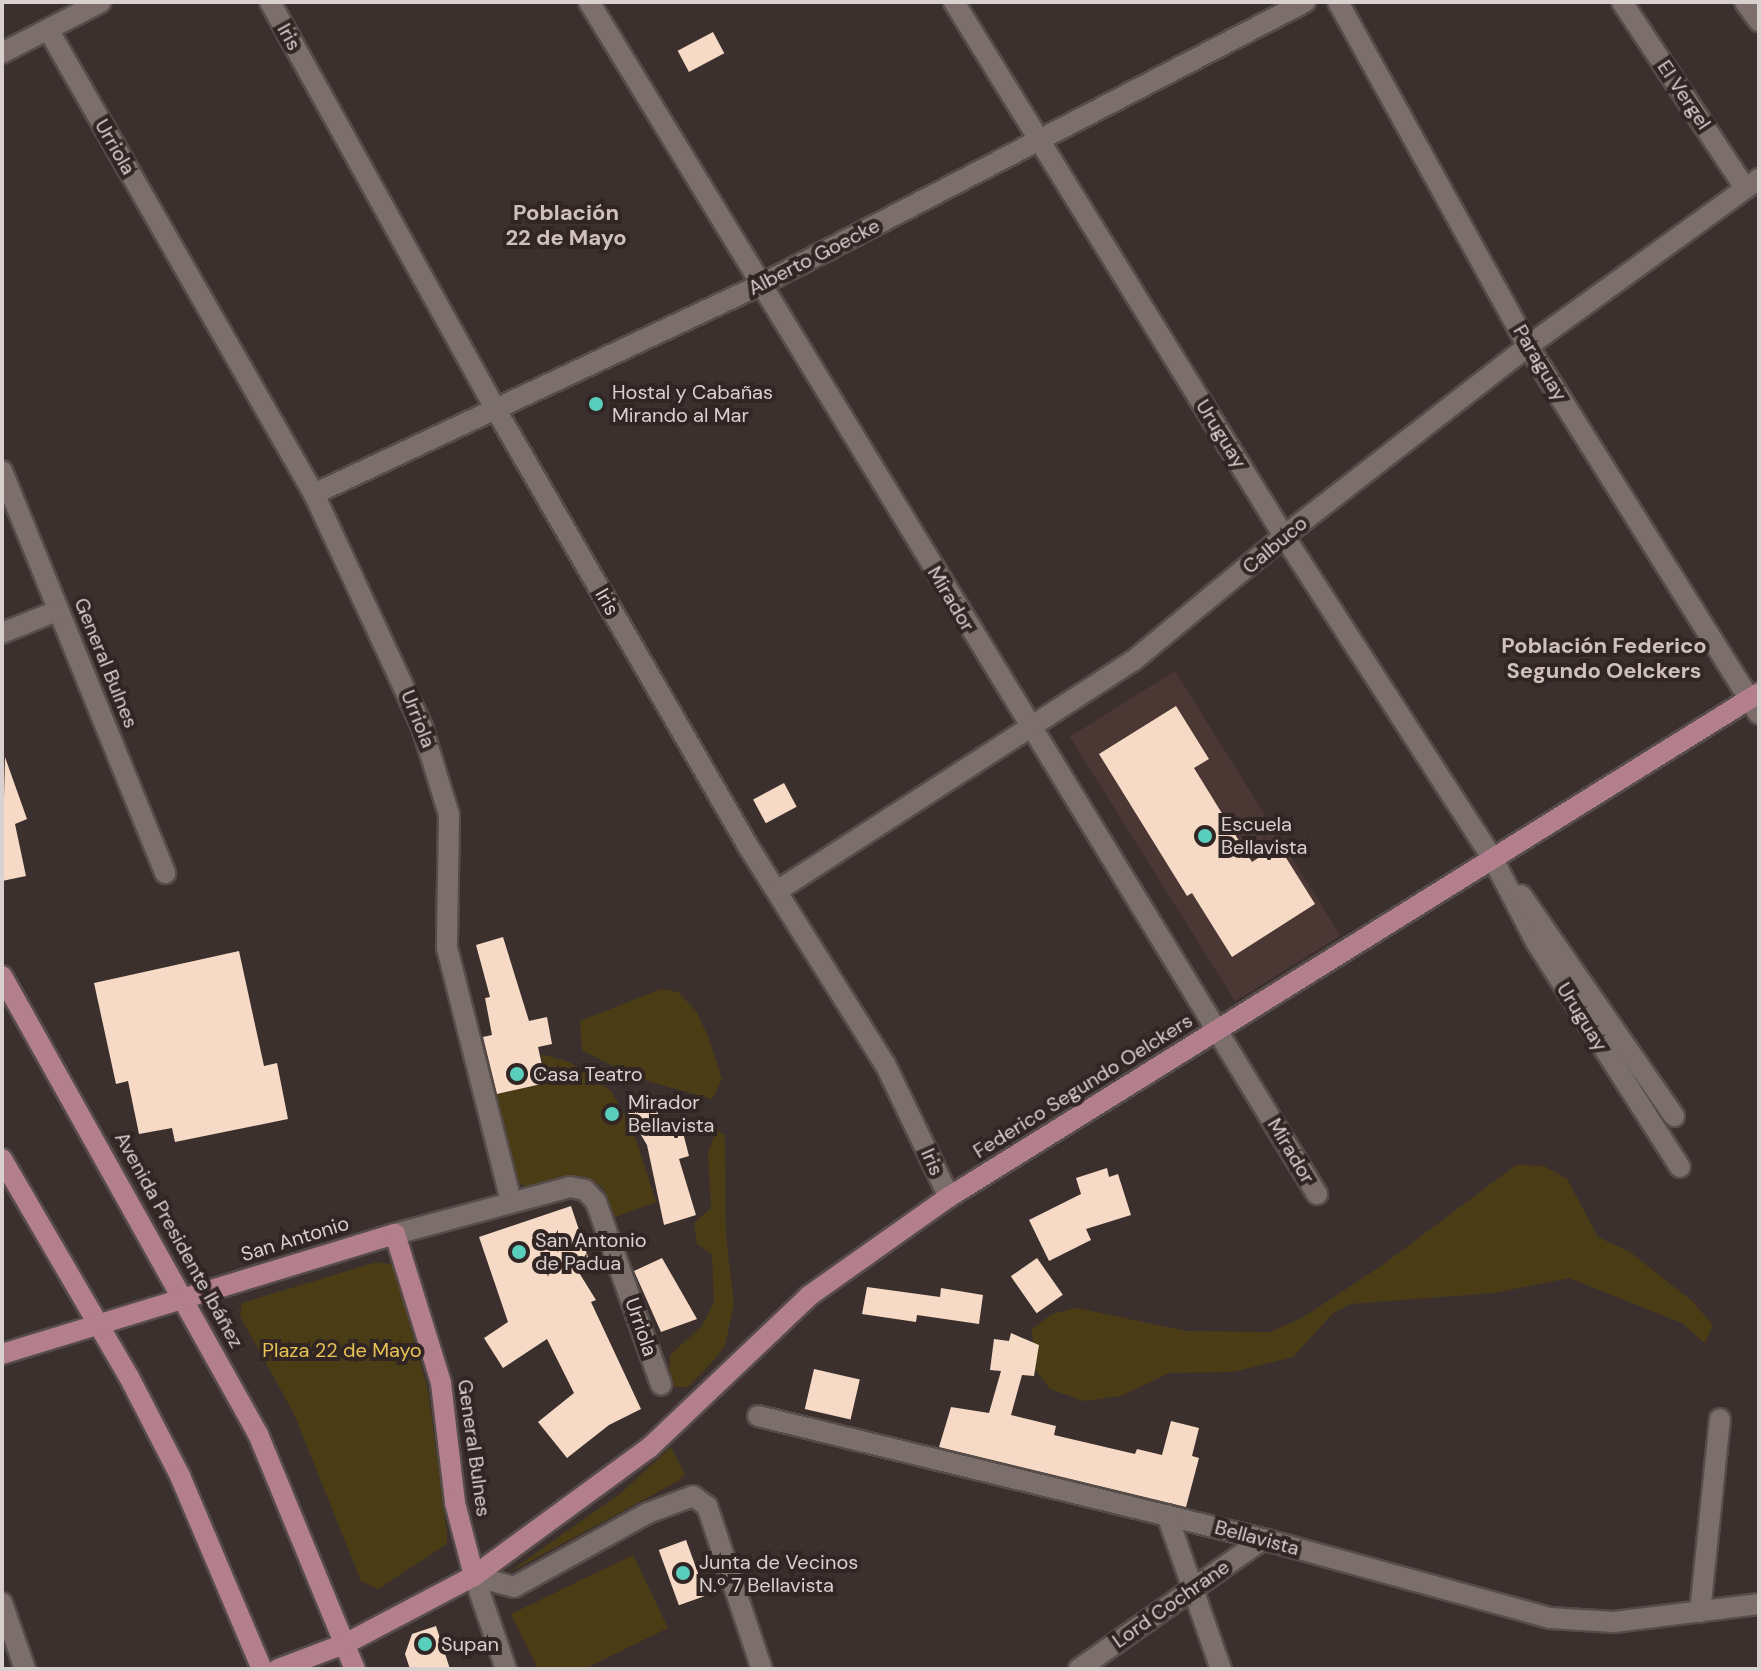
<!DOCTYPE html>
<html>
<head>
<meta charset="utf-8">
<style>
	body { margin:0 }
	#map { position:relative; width:1761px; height:1671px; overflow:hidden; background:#3c302e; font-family:"DM Sans",sans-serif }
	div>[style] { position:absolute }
	.built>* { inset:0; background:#4b3835; transform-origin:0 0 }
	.green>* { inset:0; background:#4a3d15 }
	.building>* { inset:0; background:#f6dac5; transform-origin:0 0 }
	.roads { filter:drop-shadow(2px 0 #564c4a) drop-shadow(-2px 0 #564c4a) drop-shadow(0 2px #564c4a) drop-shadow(0 -2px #564c4a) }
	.minor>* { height:20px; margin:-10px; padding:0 10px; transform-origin:10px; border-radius:10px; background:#7c6e6b }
	.major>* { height:20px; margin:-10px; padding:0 10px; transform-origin:10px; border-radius:10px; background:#b37e8d }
	.dots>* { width:22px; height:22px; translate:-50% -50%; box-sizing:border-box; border:4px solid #322624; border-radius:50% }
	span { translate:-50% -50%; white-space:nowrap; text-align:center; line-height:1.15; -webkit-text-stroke:8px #322624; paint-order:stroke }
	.street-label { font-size:20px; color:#d9d1d0 }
	.poi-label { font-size:20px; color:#d9d1d0 }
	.left { translate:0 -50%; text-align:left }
	.park-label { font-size:20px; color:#e7c254 }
	.neighbourhood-label { font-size:22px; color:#d0c0bd; font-weight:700 }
	.frame { position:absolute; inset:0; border:4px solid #d9d1d0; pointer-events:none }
</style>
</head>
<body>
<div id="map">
	<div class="built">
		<i style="left:1175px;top:671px;width:312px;height:124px;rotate:58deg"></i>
	</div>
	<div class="green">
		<i style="clip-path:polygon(661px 989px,678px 992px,697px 1012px,709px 1039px,722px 1079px,712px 1099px,633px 1077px,582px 1050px,580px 1021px)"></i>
		<i style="clip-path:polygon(541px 1054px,569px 1062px,611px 1091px,633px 1130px,656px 1202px,615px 1217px,603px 1188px,590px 1179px,527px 1189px,517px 1181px,494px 1095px,547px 1083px)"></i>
		<i style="clip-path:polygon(717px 1130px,725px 1135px,726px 1237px,734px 1304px,725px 1345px,715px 1359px,688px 1387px,674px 1387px,669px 1380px,670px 1355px,702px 1326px,714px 1302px,712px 1254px,697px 1244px,694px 1223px,711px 1208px,708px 1152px)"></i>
		<i style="clip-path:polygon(1516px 1165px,1544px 1166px,1567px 1179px,1598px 1237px,1630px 1252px,1693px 1302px,1713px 1325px,1705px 1343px,1682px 1323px,1569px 1278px,1494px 1293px,1350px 1304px,1332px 1314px,1293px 1357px,1233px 1372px,1169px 1373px,1121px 1396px,1084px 1401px,1050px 1389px,1035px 1369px,1032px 1329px,1052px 1314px,1077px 1308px,1186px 1331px,1270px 1332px,1302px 1318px,1384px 1264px)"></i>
		<i style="clip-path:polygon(377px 1262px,393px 1265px,428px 1390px,447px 1532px,447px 1544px,378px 1589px,361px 1581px,294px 1414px,240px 1316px,242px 1303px)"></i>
		<i style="clip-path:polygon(671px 1447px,685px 1474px,678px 1481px,505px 1575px,621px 1493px)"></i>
		<i style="clip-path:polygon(633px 1555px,668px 1628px,584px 1669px,538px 1669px,511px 1614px)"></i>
	</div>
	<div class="building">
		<i style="left:713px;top:32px;width:24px;height:40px;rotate:62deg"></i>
		<i style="clip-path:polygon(1176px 706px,1209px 759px,1194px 768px,1252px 862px,1278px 845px,1315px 904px,1232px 957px,1192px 893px,1187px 896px,1099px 754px)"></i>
		<i style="clip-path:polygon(5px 757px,27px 819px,15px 824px,26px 876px,2px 881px)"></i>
		<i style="left:784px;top:783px;width:27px;height:35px;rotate:62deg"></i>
		<i style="clip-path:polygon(503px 937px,529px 1021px,547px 1017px,552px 1044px,538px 1047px,546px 1083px,497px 1094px,483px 1037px,492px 1035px,485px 998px,490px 997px,476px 945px)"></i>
		<i style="clip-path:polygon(239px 951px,264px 1066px,277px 1063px,288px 1119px,175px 1142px,172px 1128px,139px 1134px,128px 1081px,116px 1084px,94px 983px)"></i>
		<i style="clip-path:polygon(650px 1100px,665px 1125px,680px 1121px,689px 1156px,679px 1159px,696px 1215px,664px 1225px,647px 1145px,628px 1113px)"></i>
		<i style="clip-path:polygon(1107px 1168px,1109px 1177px,1118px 1174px,1131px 1215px,1086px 1229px,1091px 1240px,1049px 1261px,1029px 1220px,1081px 1194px,1076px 1178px)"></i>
		<i style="clip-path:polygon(571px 1206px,591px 1266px,578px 1271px,596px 1300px,591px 1302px,641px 1409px,609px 1425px,567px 1458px,538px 1422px,574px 1393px,547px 1339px,503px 1368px,484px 1338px,508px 1322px,479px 1237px)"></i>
		<i style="clip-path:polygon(662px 1258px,697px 1319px,661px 1332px,634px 1271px)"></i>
		<i style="left:1037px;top:1258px;width:45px;height:32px;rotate:55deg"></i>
		<i style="clip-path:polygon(867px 1287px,940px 1297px,941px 1288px,983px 1295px,979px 1324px,917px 1315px,916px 1322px,862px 1314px)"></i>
		<i style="clip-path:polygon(1011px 1333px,1039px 1345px,1034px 1376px,1022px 1375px,1011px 1415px,1056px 1426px,1054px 1435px,1135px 1454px,1137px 1449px,1162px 1455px,1171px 1421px,1199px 1428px,1192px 1456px,1199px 1458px,1186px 1507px,939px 1447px,951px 1407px,989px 1413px,1001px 1371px,990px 1370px,994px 1339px,1009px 1341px)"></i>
		<i style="left:814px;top:1369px;width:47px;height:41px;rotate:13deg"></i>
		<i style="left:686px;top:1540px;width:59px;height:29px;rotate:70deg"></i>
		<i style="clip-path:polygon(436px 1626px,450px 1669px,410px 1669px,405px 1654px,412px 1634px)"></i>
	</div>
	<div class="roads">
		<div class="minor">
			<i style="left:270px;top:2px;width:464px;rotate:61deg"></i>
			<i style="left:495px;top:408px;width:506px;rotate:59.99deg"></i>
			<i style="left:748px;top:846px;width:257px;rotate:57.9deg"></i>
			<i style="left:885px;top:1064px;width:148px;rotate:64.3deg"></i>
			<i style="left:589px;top:2px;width:1397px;rotate:58.59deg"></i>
			<i style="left:954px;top:2px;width:628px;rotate:58.28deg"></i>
			<i style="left:1284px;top:536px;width:387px;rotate:57.1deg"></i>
			<i style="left:1494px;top:861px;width:91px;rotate:62.6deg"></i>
			<i style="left:1536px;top:942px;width:267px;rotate:57.4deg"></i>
			<i style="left:1338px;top:2px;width:393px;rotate:61.1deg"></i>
			<i style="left:1528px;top:346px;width:434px;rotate:57.9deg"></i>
			<i style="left:1622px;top:2px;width:223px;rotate:56.5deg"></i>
			<i style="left:1745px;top:2px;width:24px;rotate:54deg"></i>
			<i style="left:49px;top:31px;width:533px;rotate:60.22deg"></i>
			<i style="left:314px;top:494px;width:257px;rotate:65.1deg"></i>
			<i style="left:422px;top:727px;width:92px;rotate:72.9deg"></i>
			<i style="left:449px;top:815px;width:133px;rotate:90.9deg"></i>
			<i style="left:447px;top:948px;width:261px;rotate:75.8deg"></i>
			<i style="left:2px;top:53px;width:111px;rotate:-27.3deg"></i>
			<i style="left:2px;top:471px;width:434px;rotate:67.9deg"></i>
			<i style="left:314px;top:494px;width:493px;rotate:-25.1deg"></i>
			<i style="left:760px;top:285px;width:614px;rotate:-27.44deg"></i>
			<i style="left:2px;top:633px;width:61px;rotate:-22deg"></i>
			<i style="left:777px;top:891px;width:424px;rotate:-32.9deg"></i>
			<i style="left:1133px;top:661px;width:196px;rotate:-39.6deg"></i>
			<i style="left:1284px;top:536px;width:309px;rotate:-37.9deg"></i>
			<i style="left:1528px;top:346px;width:285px;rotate:-35.9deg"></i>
			<i style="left:1521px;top:895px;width:269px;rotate:55.3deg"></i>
			<i style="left:395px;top:1234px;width:181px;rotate:-15deg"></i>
			<i style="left:570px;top:1187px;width:15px;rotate:11deg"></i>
			<i style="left:585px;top:1190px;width:16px;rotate:47deg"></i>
			<i style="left:596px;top:1202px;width:194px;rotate:70.4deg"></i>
			<i style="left:758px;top:1416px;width:520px;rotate:13.69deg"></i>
			<i style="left:1263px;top:1539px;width:298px;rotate:15.4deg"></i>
			<i style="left:1550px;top:1618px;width:64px;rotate:3.6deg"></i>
			<i style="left:1614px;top:1622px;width:146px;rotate:-7.1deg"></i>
			<i style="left:1167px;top:1515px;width:163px;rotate:70.7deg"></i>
			<i style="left:474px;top:1576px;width:41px;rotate:15.4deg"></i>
			<i style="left:514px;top:1587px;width:153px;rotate:-28.9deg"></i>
			<i style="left:648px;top:1513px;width:48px;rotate:-20.7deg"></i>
			<i style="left:693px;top:1496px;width:17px;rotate:36deg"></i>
			<i style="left:707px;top:1506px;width:172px;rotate:71.4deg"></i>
			<i style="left:474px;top:1576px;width:98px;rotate:71deg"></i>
			<i style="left:2px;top:1603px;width:70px;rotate:70.8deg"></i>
			<i style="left:1700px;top:1612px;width:194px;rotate:-84.1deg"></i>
			<i style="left:1079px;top:1669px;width:225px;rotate:-35.2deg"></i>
		</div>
		<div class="major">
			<i style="left:2px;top:976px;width:525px;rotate:60.8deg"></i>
			<i style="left:258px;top:1434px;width:254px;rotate:67.6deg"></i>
			<i style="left:2px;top:1159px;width:252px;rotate:59.8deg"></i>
			<i style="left:129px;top:1377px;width:111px;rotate:62.7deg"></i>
			<i style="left:180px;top:1476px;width:210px;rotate:67deg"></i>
			<i style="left:2px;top:1354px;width:411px;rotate:-17deg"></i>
			<i style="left:395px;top:1234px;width:156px;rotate:72.8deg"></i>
			<i style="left:441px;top:1383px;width:121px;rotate:83.3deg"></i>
			<i style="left:455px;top:1503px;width:75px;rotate:75.4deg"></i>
			<i style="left:278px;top:1669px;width:74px;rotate:-20.6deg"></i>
			<i style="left:347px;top:1643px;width:144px;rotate:-27.8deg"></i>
			<i style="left:474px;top:1576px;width:217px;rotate:-36.2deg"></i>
			<i style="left:649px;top:1448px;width:221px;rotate:-43.5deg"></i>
			<i style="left:809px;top:1296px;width:171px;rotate:-35.3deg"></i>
			<i style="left:949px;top:1197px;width:954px;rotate:-31.89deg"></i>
		</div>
	</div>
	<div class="dots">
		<i style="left:596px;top:404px;background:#5acebd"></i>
		<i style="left:1205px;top:836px;background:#5acebd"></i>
		<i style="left:517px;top:1074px;background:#5acebd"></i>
		<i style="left:612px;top:1114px;background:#5acebd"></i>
		<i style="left:519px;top:1252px;background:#5acebd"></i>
		<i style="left:683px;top:1573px;background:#5acebd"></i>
		<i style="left:425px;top:1644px;background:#5acebd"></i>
	</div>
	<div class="street-label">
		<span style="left:289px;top:37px;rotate:61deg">Iris</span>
		<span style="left:1684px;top:95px;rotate:56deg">El Vergel</span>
		<span style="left:115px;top:147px;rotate:60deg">Urriola</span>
		<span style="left:814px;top:257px;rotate:-27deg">Alberto Goecke</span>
		<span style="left:1540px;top:363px;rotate:59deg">Paraguay</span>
		<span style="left:1221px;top:434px;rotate:58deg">Uruguay</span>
		<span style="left:1275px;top:545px;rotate:-40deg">Calbuco</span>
		<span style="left:951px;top:599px;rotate:59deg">Mirador</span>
		<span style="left:607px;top:602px;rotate:60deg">Iris</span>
		<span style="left:106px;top:663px;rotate:68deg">General Bulnes</span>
		<span style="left:418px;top:719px;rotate:68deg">Urriola</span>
		<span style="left:1582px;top:1017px;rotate:58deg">Uruguay</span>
		<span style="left:1083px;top:1086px;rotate:-32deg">Federico Segundo Oelckers</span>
		<span style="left:1291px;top:1151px;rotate:59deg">Mirador</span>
		<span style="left:932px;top:1162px;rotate:66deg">Iris</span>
		<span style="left:295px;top:1239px;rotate:-17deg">San Antonio</span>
		<span style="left:179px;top:1240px;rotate:61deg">Avenida Presidente Ibáñez</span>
		<span style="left:641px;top:1327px;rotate:71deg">Urriola</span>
		<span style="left:474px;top:1448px;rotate:82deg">General Bulnes</span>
		<span style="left:1257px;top:1538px;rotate:15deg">Bellavista</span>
		<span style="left:1171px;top:1604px;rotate:-35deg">Lord Cochrane</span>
	</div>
	<div class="poi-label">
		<span class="left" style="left:612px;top:404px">Hostal y Cabañas<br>Mirando al Mar</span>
		<span class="left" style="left:1221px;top:836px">Escuela<br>Bellavista</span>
		<span class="left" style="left:533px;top:1074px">Casa Teatro</span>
		<span class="left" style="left:628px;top:1114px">Mirador<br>Bellavista</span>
		<span class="left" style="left:535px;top:1252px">San Antonio<br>de Padua</span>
		<span class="left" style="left:699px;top:1574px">Junta de Vecinos<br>N.º 7 Bellavista</span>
		<span class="left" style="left:441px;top:1644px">Supan</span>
	</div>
	<div class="park-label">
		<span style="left:342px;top:1350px">Plaza 22 de Mayo</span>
	</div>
	<div class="neighbourhood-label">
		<span style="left:566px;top:225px">Población<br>22 de Mayo</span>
		<span style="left:1604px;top:658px">Población Federico<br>Segundo Oelckers</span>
	</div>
	<div class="frame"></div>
</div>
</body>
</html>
